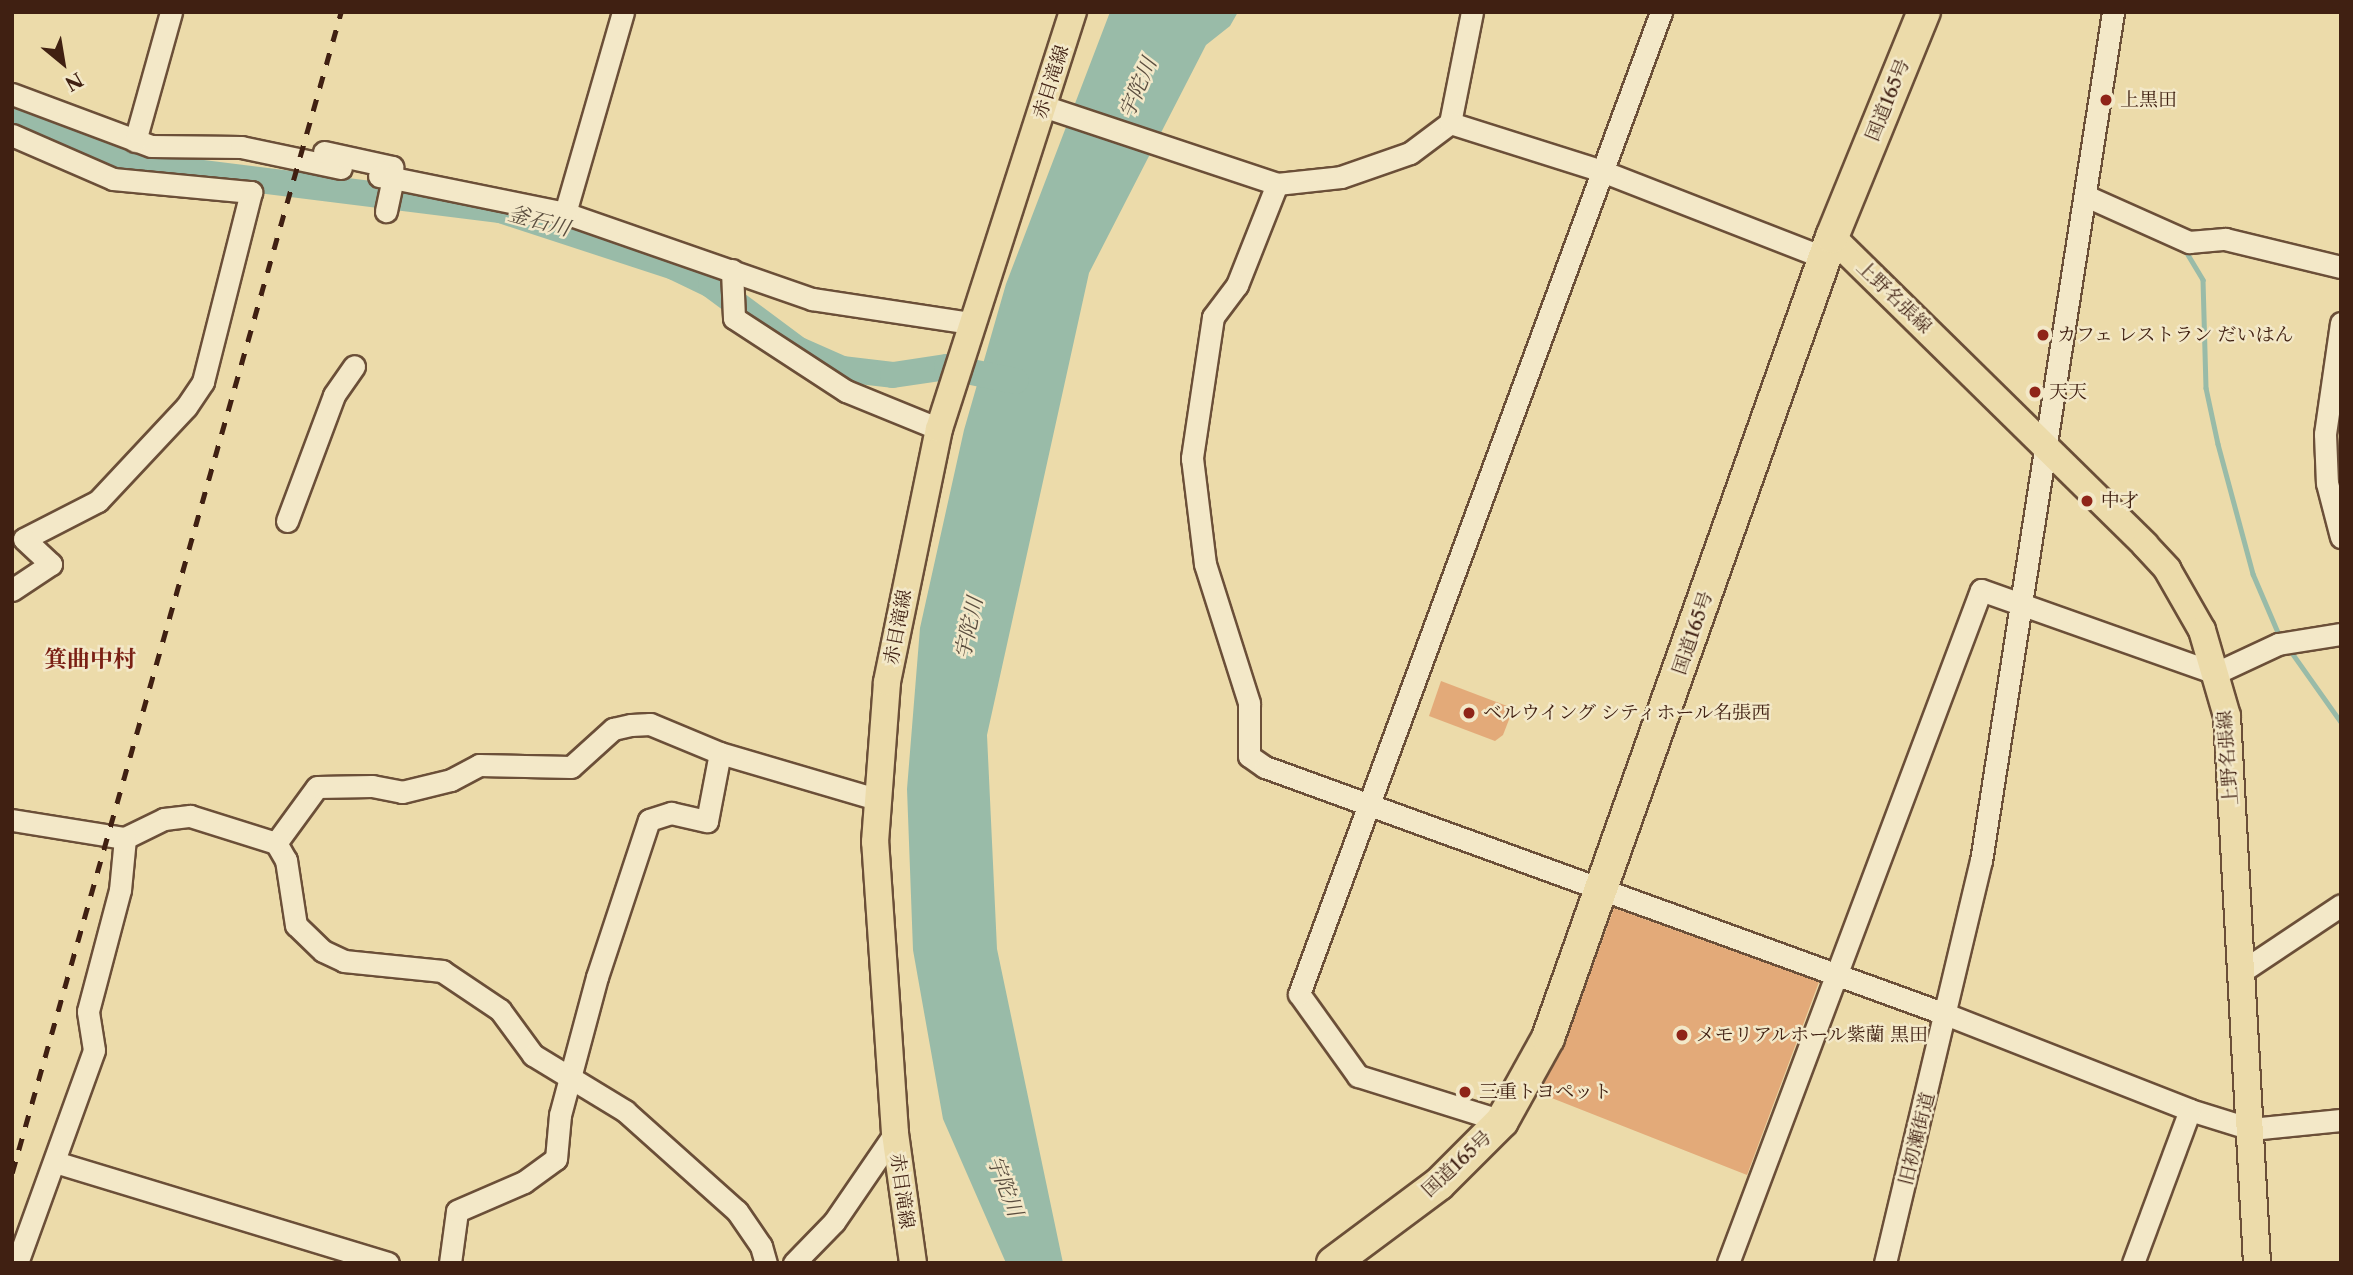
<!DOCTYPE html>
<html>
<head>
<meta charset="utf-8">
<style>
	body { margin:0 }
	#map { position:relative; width:2353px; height:1275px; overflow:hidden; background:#ecdbaa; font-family:"Libre Caslon Text","Noto Serif JP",serif }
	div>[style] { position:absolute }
	.water>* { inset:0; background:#99bba8 }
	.stream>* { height:4.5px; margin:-2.25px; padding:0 2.25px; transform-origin:2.25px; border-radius:2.25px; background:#99bba8 }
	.river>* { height:26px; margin:-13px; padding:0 13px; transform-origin:13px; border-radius:13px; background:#99bba8 }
	.building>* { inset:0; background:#e3aa79 }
	.roads { filter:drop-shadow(2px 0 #6b4f38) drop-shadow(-2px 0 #6b4f38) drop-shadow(0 2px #6b4f38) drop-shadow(0 -2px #6b4f38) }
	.minor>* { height:21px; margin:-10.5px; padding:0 10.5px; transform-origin:10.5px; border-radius:10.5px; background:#f3e8c8 }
	.major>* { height:26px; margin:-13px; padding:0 13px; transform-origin:13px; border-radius:13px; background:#ecdbaa }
	.highway>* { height:32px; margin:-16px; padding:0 16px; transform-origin:16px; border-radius:16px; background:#ecdbaa }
	.rail>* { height:4.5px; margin-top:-2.25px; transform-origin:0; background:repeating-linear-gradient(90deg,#402012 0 12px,transparent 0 24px) }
	.dots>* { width:19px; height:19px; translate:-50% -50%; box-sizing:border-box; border:4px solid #f3e8c8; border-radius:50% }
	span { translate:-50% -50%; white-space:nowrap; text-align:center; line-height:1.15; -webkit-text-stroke:5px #f3e8c8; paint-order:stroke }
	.street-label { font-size:19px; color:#402012 }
	.poi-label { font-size:19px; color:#402012 }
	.left { translate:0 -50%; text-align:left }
	.water-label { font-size:21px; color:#5b4e3f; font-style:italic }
	.quarter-label { font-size:23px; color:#7a1f14; font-weight:700 }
	.frame { position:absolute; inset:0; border:14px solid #402012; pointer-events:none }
	.north { position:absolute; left:28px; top:28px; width:70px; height:70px; -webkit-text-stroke:5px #f3e8c8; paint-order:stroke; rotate:150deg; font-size:19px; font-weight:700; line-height:28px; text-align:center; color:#402012 }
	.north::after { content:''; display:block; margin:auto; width:24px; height:32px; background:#402012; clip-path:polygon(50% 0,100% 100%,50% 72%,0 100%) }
</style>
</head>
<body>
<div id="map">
	<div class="water">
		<i style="clip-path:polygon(1110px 12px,1238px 12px,1230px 26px,1206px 45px,1089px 273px,987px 735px,997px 949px,1063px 1263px,1006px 1263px,943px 1119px,913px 950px,907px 789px,920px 628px,964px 430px,1006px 284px)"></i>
	</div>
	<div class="stream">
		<i style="left:2184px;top:248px;width:37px;rotate:59deg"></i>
		<i style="left:2203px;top:280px;width:108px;rotate:88.4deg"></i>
		<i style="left:2206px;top:388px;width:57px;rotate:77.9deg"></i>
		<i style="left:2218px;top:444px;width:135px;rotate:74.9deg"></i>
		<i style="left:2253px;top:574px;width:69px;rotate:66.8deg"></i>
		<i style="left:2290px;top:650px;width:88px;rotate:54.7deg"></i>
	</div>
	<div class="river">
		<i style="left:12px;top:117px;width:135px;rotate:20.9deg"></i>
		<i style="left:138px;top:165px;width:365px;rotate:7.1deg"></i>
		<i style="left:500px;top:210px;width:183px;rotate:18.1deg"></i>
		<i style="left:674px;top:267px;width:41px;rotate:25.9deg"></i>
		<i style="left:711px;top:285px;width:109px;rotate:36.5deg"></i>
		<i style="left:799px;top:350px;width:47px;rotate:23.8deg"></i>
		<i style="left:842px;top:369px;width:51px;rotate:6.7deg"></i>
		<i style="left:893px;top:375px;width:55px;rotate:-8.4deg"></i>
		<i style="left:947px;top:367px;width:70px;rotate:11.5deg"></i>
	</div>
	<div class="building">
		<i style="clip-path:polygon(1441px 681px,1507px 706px,1510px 717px,1503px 735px,1495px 741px,1429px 716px)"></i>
		<i style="clip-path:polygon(1614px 908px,1819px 982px,1747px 1175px,1539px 1093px,1565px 1044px)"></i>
	</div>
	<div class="roads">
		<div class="minor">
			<i style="left:12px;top:94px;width:148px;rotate:20.5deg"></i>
			<i style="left:151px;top:146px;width:90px;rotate:0.6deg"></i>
			<i style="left:241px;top:147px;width:102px;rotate:11.9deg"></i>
			<i style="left:1043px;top:106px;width:247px;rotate:18.4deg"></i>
			<i style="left:1277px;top:184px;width:64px;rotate:-6.2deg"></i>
			<i style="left:1341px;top:177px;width:73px;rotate:-19.2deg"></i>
			<i style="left:1410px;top:153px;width:50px;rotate:-36.9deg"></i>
			<i style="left:1450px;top:123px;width:113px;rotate:-78.8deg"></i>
			<i style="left:1450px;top:123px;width:159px;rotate:17.5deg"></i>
			<i style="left:1602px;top:171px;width:239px;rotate:21.3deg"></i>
			<i style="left:12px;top:135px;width:110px;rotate:23.5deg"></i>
			<i style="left:113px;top:179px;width:139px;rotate:5.4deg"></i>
			<i style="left:251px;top:192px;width:196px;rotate:104.2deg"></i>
			<i style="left:203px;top:382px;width:30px;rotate:124deg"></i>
			<i style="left:186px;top:407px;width:129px;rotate:133.1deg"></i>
			<i style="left:98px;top:501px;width:83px;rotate:152.8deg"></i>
			<i style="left:24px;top:539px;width:37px;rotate:43deg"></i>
			<i style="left:51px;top:564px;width:47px;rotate:146.3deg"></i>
			<i style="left:135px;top:141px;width:134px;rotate:-74.4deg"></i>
			<i style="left:324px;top:152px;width:70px;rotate:12.4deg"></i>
			<i style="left:392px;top:167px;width:11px;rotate:85deg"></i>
			<i style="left:393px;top:178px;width:176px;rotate:11.5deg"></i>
			<i style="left:565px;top:213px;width:262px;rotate:19.2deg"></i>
			<i style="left:812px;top:299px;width:161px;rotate:8.6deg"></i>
			<i style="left:379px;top:176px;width:14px;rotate:8deg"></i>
			<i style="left:393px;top:178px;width:34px;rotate:102deg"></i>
			<i style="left:1277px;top:184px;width:109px;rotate:111.6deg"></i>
			<i style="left:1237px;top:285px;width:40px;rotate:127deg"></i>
			<i style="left:1213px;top:317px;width:143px;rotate:98.5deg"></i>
			<i style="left:1192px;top:458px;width:107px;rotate:83deg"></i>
			<i style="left:1205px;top:564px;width:146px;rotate:72.4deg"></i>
			<i style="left:1249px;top:703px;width:53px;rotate:90deg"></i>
			<i style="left:1249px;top:756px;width:19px;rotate:35deg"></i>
			<i style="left:1265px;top:767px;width:727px;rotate:19.96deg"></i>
			<i style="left:1948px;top:1015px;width:260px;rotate:21.4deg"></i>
			<i style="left:2190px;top:1110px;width:64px;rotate:17.3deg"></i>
			<i style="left:2251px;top:1129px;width:90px;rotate:-5.7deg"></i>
			<i style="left:2086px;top:196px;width:113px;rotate:24.1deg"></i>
			<i style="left:2189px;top:242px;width:36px;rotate:-5deg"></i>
			<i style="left:2225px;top:239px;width:119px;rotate:13.6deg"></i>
			<i style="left:565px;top:213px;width:209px;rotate:-73.9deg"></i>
			<i style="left:732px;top:270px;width:48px;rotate:87.6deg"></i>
			<i style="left:734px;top:318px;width:134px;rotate:33.1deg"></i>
			<i style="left:846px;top:391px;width:100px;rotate:22.2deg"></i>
			<i style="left:2341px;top:323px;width:112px;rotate:98.2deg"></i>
			<i style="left:2325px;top:434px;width:49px;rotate:87.7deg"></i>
			<i style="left:2327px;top:483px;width:56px;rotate:75.5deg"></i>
			<i style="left:287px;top:521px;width:134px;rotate:-69.5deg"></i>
			<i style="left:334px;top:395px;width:35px;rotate:-55deg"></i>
			<i style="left:12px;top:820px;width:114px;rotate:9.1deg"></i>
			<i style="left:125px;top:838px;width:43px;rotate:-26deg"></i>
			<i style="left:164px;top:819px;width:26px;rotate:-7deg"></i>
			<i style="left:190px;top:816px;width:90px;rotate:17.4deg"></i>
			<i style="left:276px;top:843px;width:20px;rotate:60deg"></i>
			<i style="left:286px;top:860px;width:66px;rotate:81.3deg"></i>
			<i style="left:296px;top:925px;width:37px;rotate:44deg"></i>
			<i style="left:323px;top:951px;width:23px;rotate:25deg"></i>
			<i style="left:344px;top:961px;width:99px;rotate:5.8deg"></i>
			<i style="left:442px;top:971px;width:70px;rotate:33.9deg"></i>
			<i style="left:500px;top:1010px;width:56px;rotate:53.7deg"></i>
			<i style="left:533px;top:1055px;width:108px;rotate:31.3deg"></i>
			<i style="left:625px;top:1111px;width:150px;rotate:41.8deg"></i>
			<i style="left:737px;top:1211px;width:42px;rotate:55.6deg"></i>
			<i style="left:761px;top:1246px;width:18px;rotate:74deg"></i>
			<i style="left:276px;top:843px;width:69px;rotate:-53.8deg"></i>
			<i style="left:317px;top:787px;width:55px;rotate:-1deg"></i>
			<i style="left:372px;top:786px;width:31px;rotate:11deg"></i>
			<i style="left:402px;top:792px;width:50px;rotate:-13.8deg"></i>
			<i style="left:451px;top:780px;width:32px;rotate:-28deg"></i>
			<i style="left:479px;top:765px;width:92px;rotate:1.2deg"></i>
			<i style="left:571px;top:767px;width:57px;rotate:-42.1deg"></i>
			<i style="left:613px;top:729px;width:18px;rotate:-13deg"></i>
			<i style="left:631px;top:725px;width:19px;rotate:-3deg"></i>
			<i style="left:650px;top:724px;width:76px;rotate:22.5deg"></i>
			<i style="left:720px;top:753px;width:163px;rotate:16.4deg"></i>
			<i style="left:2241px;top:972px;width:120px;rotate:-33.8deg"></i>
			<i style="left:1502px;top:1121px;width:151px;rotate:-162.6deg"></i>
			<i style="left:1358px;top:1076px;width:101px;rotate:-125.7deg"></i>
			<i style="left:1299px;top:994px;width:1047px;rotate:-69.76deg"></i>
			<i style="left:55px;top:1162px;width:348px;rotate:16.9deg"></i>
			<i style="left:17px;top:1263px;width:226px;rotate:-70.1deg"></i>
			<i style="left:94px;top:1050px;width:39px;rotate:-99deg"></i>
			<i style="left:88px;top:1011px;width:125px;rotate:-75.2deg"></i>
			<i style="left:120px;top:890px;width:52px;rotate:-84.5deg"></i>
			<i style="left:450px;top:1263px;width:52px;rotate:-82.3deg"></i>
			<i style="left:457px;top:1211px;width:73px;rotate:-23.4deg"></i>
			<i style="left:524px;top:1182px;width:39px;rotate:-36deg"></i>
			<i style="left:556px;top:1159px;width:44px;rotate:-84.8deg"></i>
			<i style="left:560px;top:1115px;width:143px;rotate:-75deg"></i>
			<i style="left:597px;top:977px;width:165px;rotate:-71.7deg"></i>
			<i style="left:649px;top:820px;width:23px;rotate:-18deg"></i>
			<i style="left:671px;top:813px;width:37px;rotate:13deg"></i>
			<i style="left:707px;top:821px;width:69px;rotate:-79.2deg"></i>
			<i style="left:794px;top:1263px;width:57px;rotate:-45.7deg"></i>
			<i style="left:834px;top:1222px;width:108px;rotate:-55.6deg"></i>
			<i style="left:1728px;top:1263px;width:719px;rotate:-69.4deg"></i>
			<i style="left:1981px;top:590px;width:249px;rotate:19.5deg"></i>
			<i style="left:2216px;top:673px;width:68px;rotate:-25.1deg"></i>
			<i style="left:2278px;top:644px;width:64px;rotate:-9deg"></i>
			<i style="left:1885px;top:1263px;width:413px;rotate:-76.6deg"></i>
			<i style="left:1981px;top:861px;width:859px;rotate:-81.16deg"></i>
			<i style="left:2133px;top:1263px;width:163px;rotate:-69.6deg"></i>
		</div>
		<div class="major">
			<i style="left:1832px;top:237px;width:439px;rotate:44.5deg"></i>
			<i style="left:2145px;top:545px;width:33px;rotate:47deg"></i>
			<i style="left:2167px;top:569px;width:70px;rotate:60.2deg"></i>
			<i style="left:2202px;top:630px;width:90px;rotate:73.8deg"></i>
			<i style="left:2227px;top:716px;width:548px;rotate:86.86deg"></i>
			<i style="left:913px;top:1263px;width:131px;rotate:-97.9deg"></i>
			<i style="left:895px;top:1133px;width:292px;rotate:-93.9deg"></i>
			<i style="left:875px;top:842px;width:160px;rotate:-85.7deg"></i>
			<i style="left:887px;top:682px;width:258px;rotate:-78.4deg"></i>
			<i style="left:939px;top:429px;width:438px;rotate:-72.2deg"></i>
		</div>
		<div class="highway">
			<i style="left:1333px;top:1263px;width:132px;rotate:-36.7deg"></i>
			<i style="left:1439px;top:1184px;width:89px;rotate:-45deg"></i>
			<i style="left:1502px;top:1121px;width:95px;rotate:-61deg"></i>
			<i style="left:1548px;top:1038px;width:850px;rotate:-70.48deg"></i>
			<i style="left:1832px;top:237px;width:243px;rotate:-67.8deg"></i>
		</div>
	</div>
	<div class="rail">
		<i style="left:12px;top:1173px;width:1207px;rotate:-74.18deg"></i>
	</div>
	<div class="dots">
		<i style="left:2106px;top:100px;background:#8f2418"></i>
		<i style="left:2043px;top:335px;background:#8f2418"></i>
		<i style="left:2035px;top:392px;background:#8f2418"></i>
		<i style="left:2087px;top:501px;background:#8f2418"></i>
		<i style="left:1469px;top:713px;background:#8f2418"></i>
		<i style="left:1682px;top:1035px;background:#8f2418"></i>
		<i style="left:1465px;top:1092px;background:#8f2418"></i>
	</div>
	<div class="street-label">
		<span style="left:1051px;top:82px;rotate:-72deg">赤目滝線</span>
		<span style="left:1888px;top:100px;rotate:-68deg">国道165号</span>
		<span style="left:1894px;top:297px;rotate:44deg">上野名張線</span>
		<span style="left:898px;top:627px;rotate:-79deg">赤目滝線</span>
		<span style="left:1693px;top:633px;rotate:-71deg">国道165号</span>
		<span style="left:2228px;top:758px;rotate:-94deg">上野名張線</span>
		<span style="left:1917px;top:1139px;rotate:-76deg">旧初瀬街道</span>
		<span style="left:1457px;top:1164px;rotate:-43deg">国道165号</span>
		<span style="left:902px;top:1191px;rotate:82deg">赤目滝線</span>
	</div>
	<div class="poi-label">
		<span class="left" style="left:2120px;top:100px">上黒田</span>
		<span class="left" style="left:2057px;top:335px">カフェ レストラン だいはん</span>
		<span class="left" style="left:2049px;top:392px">天天</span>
		<span class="left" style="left:2101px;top:501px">中才</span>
		<span class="left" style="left:1483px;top:713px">ベルウイング シティホール名張西</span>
		<span class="left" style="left:1696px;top:1035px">メモリアルホール紫蘭 黒田</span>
		<span class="left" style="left:1479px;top:1092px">三重トヨペット</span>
	</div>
	<div class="water-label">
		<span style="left:1138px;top:88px;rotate:-67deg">宇陀川</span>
		<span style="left:539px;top:221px;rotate:15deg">釜石川</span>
		<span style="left:969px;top:628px;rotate:-78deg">宇陀川</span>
		<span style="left:1005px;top:1186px;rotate:69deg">宇陀川</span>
	</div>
	<div class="quarter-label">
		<span style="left:90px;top:659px">箕曲中村</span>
	</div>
	<div class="frame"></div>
	<div class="north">N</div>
</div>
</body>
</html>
